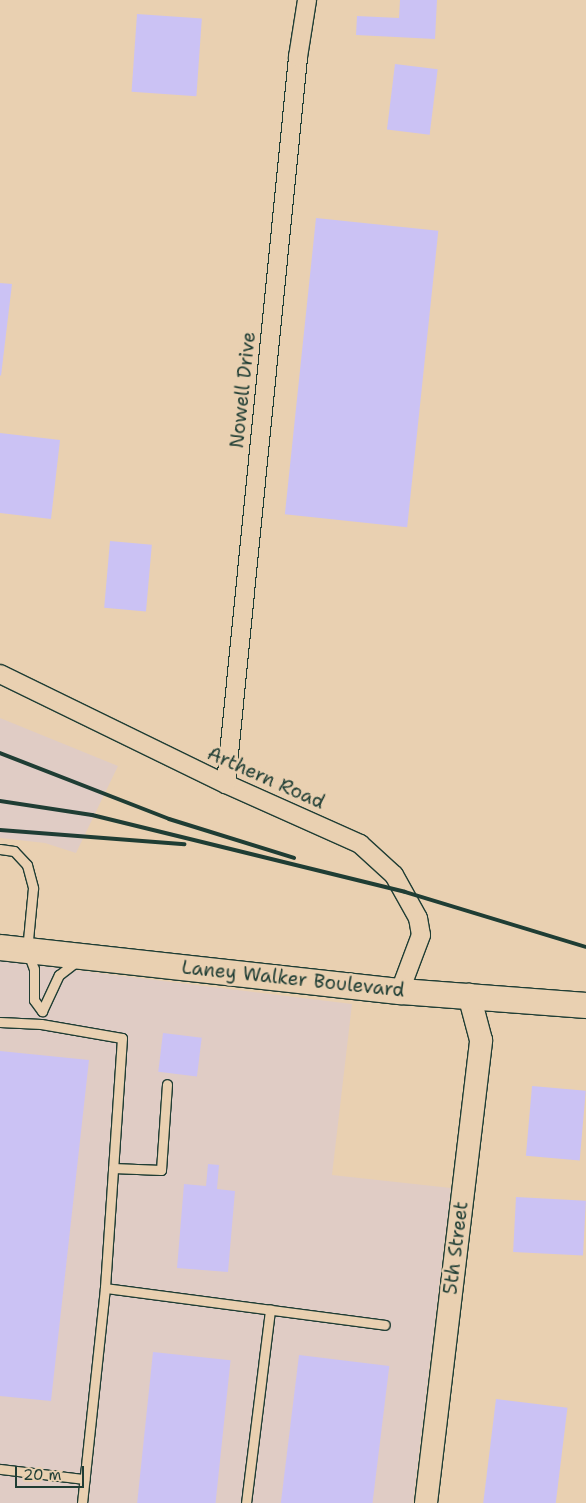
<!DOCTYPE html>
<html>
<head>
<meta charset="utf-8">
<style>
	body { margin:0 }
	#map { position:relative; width:586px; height:1503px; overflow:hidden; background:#e9d0b1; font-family:"Shantell Sans",sans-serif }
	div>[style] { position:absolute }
	.built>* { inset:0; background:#e0ccc5 }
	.building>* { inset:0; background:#cbc2f4; transform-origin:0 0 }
	.roads { filter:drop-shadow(1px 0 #1f3d34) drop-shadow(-1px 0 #1f3d34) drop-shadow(0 1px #1f3d34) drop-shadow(0 -1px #1f3d34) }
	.service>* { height:9px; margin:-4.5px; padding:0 4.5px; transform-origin:4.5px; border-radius:4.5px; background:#e9d0b1 }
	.minor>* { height:18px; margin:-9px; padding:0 9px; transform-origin:9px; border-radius:9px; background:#e9d0b1 }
	.tertiary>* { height:22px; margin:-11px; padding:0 11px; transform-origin:11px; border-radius:11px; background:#e9d0b1 }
	.secondary>* { height:25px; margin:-12.5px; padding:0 12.5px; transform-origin:12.5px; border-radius:12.5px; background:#e9d0b1 }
	.rail>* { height:4px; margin:-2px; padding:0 2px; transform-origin:2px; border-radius:2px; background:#1f3d34 }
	span { translate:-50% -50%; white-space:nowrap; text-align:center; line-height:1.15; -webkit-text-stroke:5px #e9d0b1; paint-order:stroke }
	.street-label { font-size:19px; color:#1f3d34 }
	.scale { position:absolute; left:15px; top:1466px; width:69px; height:22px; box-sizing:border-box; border:2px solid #1f3d34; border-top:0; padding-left:6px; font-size:15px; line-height:18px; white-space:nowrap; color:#1f3d34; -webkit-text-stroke:4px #e9d0b1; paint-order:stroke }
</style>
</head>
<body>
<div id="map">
	<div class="built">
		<i style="clip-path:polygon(0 718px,118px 766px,76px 853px,45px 843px,0 838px)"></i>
		<i style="clip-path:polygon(0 961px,352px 1004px,332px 1175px,451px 1188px,413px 1503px,0 1503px)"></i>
	</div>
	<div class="building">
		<i style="clip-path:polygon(400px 0,437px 0,435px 39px,356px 35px,357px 16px,399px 18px)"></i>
		<i style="left:137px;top:14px;width:65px;height:78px;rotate:4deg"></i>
		<i style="left:395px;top:64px;width:43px;height:66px;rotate:7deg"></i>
		<i style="left:316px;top:218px;width:123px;height:298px;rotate:6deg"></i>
		<i style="clip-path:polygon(0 283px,12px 284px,1px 376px,0 375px)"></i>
		<i style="clip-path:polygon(0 433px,60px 440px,51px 519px,0 513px)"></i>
		<i style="left:110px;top:541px;width:42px;height:67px;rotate:5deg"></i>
		<i style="left:163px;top:1033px;width:39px;height:39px;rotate:7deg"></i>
		<i style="clip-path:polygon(0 1051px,89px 1060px,51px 1401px,0 1396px)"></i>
		<i style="left:532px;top:1086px;width:54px;height:70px;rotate:5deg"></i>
		<i style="clip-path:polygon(208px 1164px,219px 1165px,217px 1189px,235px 1191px,228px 1272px,177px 1268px,184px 1184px,206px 1186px)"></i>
		<i style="left:516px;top:1197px;width:70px;height:55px;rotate:3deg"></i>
		<i style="left:153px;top:1352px;width:78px;height:152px;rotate:6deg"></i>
		<i style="left:299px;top:1355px;width:91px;height:149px;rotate:7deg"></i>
		<i style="left:496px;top:1399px;width:72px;height:105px;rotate:7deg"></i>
	</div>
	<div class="roads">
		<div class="service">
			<i style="left:0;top:849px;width:14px;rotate:8deg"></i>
			<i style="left:14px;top:851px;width:19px;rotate:47deg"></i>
			<i style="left:27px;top:865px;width:24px;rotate:75deg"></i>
			<i style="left:33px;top:888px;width:62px;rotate:95.5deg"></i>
			<i style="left:27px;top:950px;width:20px;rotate:70deg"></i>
			<i style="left:34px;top:969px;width:31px;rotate:90deg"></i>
			<i style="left:34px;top:1000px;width:14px;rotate:54deg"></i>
			<i style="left:42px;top:1011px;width:40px;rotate:-65deg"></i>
			<i style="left:59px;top:975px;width:23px;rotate:-38deg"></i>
			<i style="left:0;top:1022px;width:41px;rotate:2.8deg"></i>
			<i style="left:41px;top:1024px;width:82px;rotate:9.8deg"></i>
			<i style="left:122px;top:1038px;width:251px;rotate:93.9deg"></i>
			<i style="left:113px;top:1168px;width:48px;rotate:2.4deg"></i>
			<i style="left:161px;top:1170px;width:86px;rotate:-86deg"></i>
			<i style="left:0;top:1469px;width:85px;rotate:6.8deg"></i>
			<i style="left:82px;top:1503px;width:216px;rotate:-83.9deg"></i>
			<i style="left:105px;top:1288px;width:282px;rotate:7.5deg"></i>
			<i style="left:246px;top:1503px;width:195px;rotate:-82.9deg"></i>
		</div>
		<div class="minor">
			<i style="left:0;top:674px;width:251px;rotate:26deg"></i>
			<i style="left:226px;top:784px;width:147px;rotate:24.1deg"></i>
			<i style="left:360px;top:844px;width:46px;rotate:42.4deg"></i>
			<i style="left:394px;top:875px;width:49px;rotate:60.8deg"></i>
			<i style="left:418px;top:918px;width:17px;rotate:80deg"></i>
			<i style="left:421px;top:935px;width:60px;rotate:110.6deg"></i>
			<i style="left:226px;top:784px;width:731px;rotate:-84.34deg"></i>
			<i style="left:298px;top:57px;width:58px;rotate:-81deg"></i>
		</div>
		<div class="tertiary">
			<i style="left:426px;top:1503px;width:466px;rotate:-83.2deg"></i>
			<i style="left:481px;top:1040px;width:47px;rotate:-104.9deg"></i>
		</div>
		<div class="secondary">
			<i style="left:0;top:947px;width:402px;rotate:6.3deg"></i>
			<i style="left:400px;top:991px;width:187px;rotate:4.3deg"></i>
		</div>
	</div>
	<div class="rail">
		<i style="left:0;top:753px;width:181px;rotate:21.3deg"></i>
		<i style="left:169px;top:819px;width:131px;rotate:17.3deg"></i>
		<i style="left:0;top:801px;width:93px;rotate:8.7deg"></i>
		<i style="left:92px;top:815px;width:322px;rotate:13.8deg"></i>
		<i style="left:405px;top:892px;width:189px;rotate:16.9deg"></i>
		<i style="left:0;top:830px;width:185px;rotate:4.4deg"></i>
	</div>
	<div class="street-label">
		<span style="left:243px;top:390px;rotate:-84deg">Nowell Drive</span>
		<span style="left:266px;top:778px;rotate:24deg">Arthern Road</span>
		<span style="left:293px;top:979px;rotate:6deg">Laney Walker Boulevard</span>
		<span style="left:456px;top:1248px;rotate:-83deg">5th Street</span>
	</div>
	<div class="scale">20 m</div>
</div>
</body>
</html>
